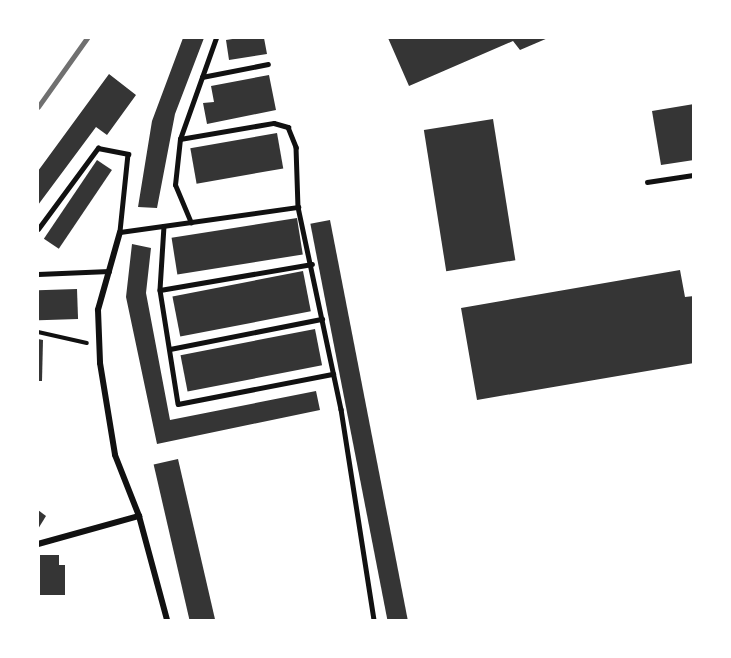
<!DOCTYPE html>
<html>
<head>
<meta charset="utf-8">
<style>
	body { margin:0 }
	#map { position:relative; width:731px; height:658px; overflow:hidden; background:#fff; font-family:"IBM Plex Sans",sans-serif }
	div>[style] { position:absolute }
	.building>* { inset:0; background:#353535; transform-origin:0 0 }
	.path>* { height:4px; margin:-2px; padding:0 2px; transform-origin:2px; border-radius:2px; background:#111 }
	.service>* { height:4.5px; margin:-2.25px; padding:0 2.25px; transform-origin:2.25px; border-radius:2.25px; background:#111 }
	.minor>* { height:6px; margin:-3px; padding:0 3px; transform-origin:3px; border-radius:3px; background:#111 }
	.rail>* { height:4.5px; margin:-2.25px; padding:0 2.25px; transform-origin:2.25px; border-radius:2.25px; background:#707070 }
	span { translate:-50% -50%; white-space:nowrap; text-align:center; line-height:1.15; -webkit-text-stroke:5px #fff; paint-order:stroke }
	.frame { position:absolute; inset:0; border:39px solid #fff; pointer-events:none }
</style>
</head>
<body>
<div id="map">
	<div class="building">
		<i style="clip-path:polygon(183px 38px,204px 38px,175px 114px,157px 208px,138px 207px,152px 121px)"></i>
		<i style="clip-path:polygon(239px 38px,264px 38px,267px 54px,229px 60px,226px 40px)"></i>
		<i style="clip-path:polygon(388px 38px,548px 38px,520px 50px,513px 41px,409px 86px)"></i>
		<i style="clip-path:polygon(109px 74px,136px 95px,107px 135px,96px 127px,38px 205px,38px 171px)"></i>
		<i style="clip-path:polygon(269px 75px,276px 110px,207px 124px,203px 103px,214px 102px,211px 86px)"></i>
		<i style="clip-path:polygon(694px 104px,694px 160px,661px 165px,652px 111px)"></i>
		<i style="left:493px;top:119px;width:143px;height:70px;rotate:81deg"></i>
		<i style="left:277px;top:133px;width:36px;height:88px;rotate:80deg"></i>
		<i style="left:97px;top:160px;width:18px;height:95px;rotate:34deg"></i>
		<i style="left:297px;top:218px;width:37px;height:127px;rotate:81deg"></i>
		<i style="left:330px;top:220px;width:407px;height:20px;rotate:79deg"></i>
		<i style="clip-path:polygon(132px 244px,151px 248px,146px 293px,170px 420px,316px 391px,320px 410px,157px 444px,126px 297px)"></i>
		<i style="clip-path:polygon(680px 270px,685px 297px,694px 296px,694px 363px,477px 400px,461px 308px)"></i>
		<i style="left:303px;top:271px;width:41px;height:133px;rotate:79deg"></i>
		<i style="left:77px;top:289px;width:30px;height:39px;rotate:88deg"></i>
		<i style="left:315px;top:329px;width:37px;height:137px;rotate:79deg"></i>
		<i style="clip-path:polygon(38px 339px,43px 340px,42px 381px,38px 381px)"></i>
		<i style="left:178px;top:459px;width:165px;height:25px;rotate:77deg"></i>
		<i style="clip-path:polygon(38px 510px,46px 516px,38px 529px)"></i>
		<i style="clip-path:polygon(40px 555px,59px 555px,59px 565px,65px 565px,65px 595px,40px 595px)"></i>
	</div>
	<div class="path">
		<i style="left:38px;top:332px;width:50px;rotate:12.7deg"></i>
	</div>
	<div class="service">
		<i style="left:202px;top:77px;width:67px;rotate:-11.1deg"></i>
		<i style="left:180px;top:139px;width:95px;rotate:-9.7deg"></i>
		<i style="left:274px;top:123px;width:15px;rotate:16deg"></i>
		<i style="left:288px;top:127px;width:22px;rotate:68deg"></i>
		<i style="left:296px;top:147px;width:60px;rotate:88.1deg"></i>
		<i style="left:647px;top:182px;width:48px;rotate:-8.5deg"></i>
		<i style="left:191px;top:223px;width:41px;rotate:-112.8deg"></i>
		<i style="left:175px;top:185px;width:46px;rotate:-83.8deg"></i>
		<i style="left:180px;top:139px;width:107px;rotate:-70.4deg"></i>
		<i style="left:164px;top:226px;width:64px;rotate:93.6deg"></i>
		<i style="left:160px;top:290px;width:115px;rotate:81deg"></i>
		<i style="left:178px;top:404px;width:158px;rotate:-11deg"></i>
		<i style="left:38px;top:229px;width:101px;rotate:-53.5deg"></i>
		<i style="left:98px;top:148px;width:31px;rotate:11deg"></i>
		<i style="left:128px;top:154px;width:78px;rotate:95.9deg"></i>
		<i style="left:120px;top:232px;width:180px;rotate:-8deg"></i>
		<i style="left:298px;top:207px;width:207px;rotate:78deg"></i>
		<i style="left:341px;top:409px;width:214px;rotate:81.1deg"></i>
		<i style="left:38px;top:274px;width:71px;rotate:-2.4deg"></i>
		<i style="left:160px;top:290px;width:154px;rotate:-9.7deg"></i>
		<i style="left:170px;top:349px;width:155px;rotate:-11.2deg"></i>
	</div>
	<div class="minor">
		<i style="left:120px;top:232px;width:81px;rotate:105.8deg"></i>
		<i style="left:98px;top:310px;width:53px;rotate:87.8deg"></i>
		<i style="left:100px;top:363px;width:93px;rotate:80.7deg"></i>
		<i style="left:115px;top:455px;width:66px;rotate:68.5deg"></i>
		<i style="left:139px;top:516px;width:108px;rotate:74.9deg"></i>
		<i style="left:38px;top:544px;width:105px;rotate:-15.5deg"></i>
	</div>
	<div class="rail">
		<i style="left:38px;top:107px;width:85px;rotate:-54.6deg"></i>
	</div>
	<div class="frame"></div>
</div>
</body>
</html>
